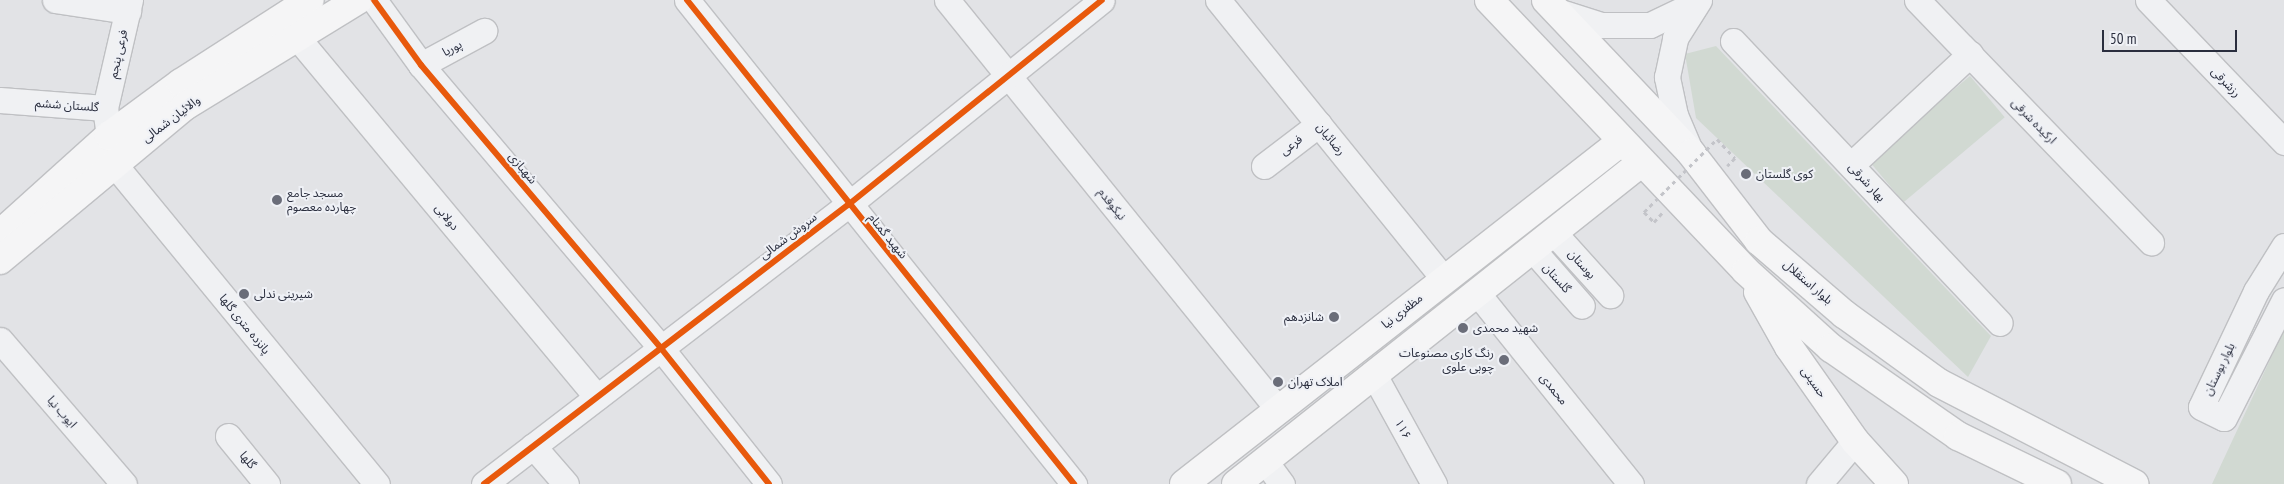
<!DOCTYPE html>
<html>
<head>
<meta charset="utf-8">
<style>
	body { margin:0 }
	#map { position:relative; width:2284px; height:484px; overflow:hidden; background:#e2e3e6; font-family:"PT Sans Narrow","Noto Sans Arabic",sans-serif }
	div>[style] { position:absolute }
	.green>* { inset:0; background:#d1d9d2; transform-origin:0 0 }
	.path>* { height:3px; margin-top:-1.5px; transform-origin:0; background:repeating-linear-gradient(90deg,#c3c4c9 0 4px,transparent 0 8px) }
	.roads { filter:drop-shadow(1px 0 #bfc0c3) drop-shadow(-1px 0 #bfc0c3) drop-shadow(0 1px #bfc0c3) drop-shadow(0 -1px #bfc0c3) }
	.minor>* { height:25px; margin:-12.5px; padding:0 12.5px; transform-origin:12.5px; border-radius:12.5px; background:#f0f1f3 }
	.major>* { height:28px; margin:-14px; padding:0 14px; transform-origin:14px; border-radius:14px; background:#f5f5f6 }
	.path-bridge>* { height:3px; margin-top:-1.5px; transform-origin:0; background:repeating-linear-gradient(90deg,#c3c4c9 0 4px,transparent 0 8px) }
	.cycleway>* { height:6px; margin:-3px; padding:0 3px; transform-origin:3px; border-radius:3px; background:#e8590c }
	.dots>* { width:14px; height:14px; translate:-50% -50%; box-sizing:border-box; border:2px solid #eff1f6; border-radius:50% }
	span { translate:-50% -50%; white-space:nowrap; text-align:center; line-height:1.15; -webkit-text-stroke:4px #eff1f6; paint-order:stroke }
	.street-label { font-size:12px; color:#2a2e3e }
	.poi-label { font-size:12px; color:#2a2e3e }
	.left { translate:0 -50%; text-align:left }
	.right { translate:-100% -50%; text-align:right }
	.scale { position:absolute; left:2102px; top:30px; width:135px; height:22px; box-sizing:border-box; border:2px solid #2a2e3e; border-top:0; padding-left:6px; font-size:15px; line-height:18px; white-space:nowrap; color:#2a2e3e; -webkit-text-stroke:4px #eff1f6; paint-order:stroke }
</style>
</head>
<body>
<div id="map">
	<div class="green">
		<i style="clip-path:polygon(1716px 46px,1991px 336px,1968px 377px,1696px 118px,1685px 54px)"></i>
		<i style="left:1970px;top:76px;width:54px;height:132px;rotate:50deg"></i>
		<i style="clip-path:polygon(2284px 330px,2284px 484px,2212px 484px,2283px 332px)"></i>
	</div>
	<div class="path">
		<i style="left:1717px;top:139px;width:26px;rotate:47deg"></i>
		<i style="left:1735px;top:158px;width:11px;rotate:135deg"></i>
		<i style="left:1644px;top:212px;width:14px;rotate:45deg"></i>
		<i style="left:1654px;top:222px;width:12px;rotate:-48deg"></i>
	</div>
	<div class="roads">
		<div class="minor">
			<i style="left:55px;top:0;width:74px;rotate:8.6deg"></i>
			<i style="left:374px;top:0;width:80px;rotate:54.1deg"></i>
			<i style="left:421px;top:65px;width:370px;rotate:49.7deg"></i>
			<i style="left:660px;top:347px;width:175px;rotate:51.5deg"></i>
			<i style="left:687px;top:0;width:620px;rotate:51.35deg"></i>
			<i style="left:947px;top:0;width:525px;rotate:51.03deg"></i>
			<i style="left:1218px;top:0;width:359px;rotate:51deg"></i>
			<i style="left:1917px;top:0;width:337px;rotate:46deg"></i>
			<i style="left:2148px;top:0;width:197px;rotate:46.2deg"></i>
			<i style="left:1557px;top:11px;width:46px;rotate:17.7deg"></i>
			<i style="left:1601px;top:25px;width:49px"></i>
			<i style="left:1650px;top:25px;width:51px;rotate:-25.6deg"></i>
			<i style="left:296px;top:36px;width:470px;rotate:50.2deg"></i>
			<i style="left:1733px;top:41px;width:388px;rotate:46.6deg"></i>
			<i style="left:421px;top:65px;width:72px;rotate:-28.4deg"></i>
			<i style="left:0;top:100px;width:105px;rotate:4.4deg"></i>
			<i style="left:109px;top:136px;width:28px;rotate:-98deg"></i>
			<i style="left:105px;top:108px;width:111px;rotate:-77deg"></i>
			<i style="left:1689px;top:148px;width:36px;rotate:-113deg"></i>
			<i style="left:1675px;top:115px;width:39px;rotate:-102deg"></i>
			<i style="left:1667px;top:77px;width:40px;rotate:-78deg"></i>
			<i style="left:1675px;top:38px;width:45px;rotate:-57.7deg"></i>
			<i style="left:114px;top:164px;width:414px;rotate:50.6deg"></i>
			<i style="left:1851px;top:165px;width:163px;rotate:-43deg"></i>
			<i style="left:1264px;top:166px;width:69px;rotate:-37.4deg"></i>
			<i style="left:1554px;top:233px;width:84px;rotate:47.9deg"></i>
			<i style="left:2284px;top:246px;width:53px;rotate:121.9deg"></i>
			<i style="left:2256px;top:291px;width:128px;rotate:115.4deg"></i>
			<i style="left:2201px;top:407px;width:25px;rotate:26deg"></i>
			<i style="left:2224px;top:418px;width:132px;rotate:-63deg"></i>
			<i style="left:1533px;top:250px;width:74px;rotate:48.8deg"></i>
			<i style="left:1478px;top:294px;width:244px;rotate:51.2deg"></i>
			<i style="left:0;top:340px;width:190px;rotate:49.3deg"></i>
			<i style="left:1373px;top:373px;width:127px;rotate:61.2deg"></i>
			<i style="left:228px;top:436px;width:62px;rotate:50.9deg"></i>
			<i style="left:533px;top:446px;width:50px;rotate:49deg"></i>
			<i style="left:1265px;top:461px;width:29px;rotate:54deg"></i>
			<i style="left:484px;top:484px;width:459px;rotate:-37.5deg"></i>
			<i style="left:848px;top:205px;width:326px;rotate:-38.9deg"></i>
			<i style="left:1819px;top:484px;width:56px;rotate:-50.1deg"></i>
		</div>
		<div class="major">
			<i style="left:1489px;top:0;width:373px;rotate:46.5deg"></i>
			<i style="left:1746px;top:271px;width:115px;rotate:42.2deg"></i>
			<i style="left:1831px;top:348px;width:155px;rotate:34.7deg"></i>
			<i style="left:1958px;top:436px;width:110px;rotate:25.9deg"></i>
			<i style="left:1546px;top:0;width:211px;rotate:46.5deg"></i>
			<i style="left:1691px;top:153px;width:111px;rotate:52.3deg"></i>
			<i style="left:1759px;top:241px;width:112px;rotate:40.7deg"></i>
			<i style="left:1844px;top:314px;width:117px;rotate:36deg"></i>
			<i style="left:1939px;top:383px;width:220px;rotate:27.3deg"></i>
			<i style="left:0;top:234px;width:147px;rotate:-42deg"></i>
			<i style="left:109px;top:136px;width:89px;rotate:-36.4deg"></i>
			<i style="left:181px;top:83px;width:153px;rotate:-32.8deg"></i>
			<i style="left:0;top:260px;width:241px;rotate:-39.8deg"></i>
			<i style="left:185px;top:106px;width:203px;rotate:-31.5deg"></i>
			<i style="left:1758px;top:292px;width:63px;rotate:60.6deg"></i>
			<i style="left:1789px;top:347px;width:115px;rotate:54.9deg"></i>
			<i style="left:1855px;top:441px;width:58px;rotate:47.8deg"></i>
			<i style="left:1184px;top:484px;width:556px;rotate:-38.06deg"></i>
			<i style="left:1236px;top:484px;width:518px;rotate:-38.42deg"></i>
		</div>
	</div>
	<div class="path-bridge">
		<i style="left:1644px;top:212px;width:103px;rotate:-45deg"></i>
	</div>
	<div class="cycleway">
		<i style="left:374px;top:0;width:80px;rotate:54.1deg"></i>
		<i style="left:421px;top:65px;width:370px;rotate:49.7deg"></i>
		<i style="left:660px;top:347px;width:175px;rotate:51.5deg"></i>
		<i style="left:687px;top:0;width:620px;rotate:51.35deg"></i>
		<i style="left:484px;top:484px;width:459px;rotate:-37.5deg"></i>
		<i style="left:848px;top:205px;width:326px;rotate:-38.9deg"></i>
	</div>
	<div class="dots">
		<i style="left:1746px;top:174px;background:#6a6d79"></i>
		<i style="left:277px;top:200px;background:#6a6d79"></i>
		<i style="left:244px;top:294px;background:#6a6d79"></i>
		<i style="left:1334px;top:317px;background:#6a6d79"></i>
		<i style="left:1463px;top:328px;background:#6a6d79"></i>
		<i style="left:1504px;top:360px;background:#6a6d79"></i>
		<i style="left:1278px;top:382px;background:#6a6d79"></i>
	</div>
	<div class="street-label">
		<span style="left:452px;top:48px;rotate:-28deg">پوریا</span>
		<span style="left:118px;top:54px;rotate:-77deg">فرعی پنجم</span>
		<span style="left:2226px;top:82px;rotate:46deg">رزشرقی</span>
		<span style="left:67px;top:105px;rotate:4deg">گلستان ششم</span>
		<span style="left:171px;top:119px;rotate:-37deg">والائیان شمالی</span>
		<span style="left:2034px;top:121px;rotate:46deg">ارکیده شرقی</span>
		<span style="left:1331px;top:139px;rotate:51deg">رضائیان</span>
		<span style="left:1291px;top:145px;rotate:-38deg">فرعی</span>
		<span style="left:523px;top:168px;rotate:50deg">شهبازی</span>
		<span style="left:1867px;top:182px;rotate:47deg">بهار شرقی</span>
		<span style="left:1112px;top:204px;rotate:51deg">نیکوقدم</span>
		<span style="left:447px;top:217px;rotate:50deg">دولابی</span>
		<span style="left:788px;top:236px;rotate:-37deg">سروش شمالی</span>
		<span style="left:888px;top:236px;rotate:51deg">شهید گمنام</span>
		<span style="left:1582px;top:264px;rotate:48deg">بوستان</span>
		<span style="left:1557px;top:278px;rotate:48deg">گلستان</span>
		<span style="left:1808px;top:282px;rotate:41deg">بلوار استقلال</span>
		<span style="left:1402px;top:311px;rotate:-38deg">مظفری نیا</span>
		<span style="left:245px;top:324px;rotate:51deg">پانزده متری گلها</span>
		<span style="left:2219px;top:369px;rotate:-64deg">بلوار بوستان</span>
		<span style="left:1814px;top:382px;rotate:55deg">حسینی</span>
		<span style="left:1554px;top:389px;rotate:51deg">محمدی</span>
		<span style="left:62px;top:412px;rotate:49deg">ایوب نیا</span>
		<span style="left:1403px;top:429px;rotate:61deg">۱۱۶</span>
		<span style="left:248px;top:460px;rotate:51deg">گلها</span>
	</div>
	<div class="poi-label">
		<span class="left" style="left:1756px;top:174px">کوی گلستان</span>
		<span class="left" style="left:287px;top:200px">مسجد جامع<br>چهارده معصوم</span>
		<span class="left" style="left:254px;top:294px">شیرینی ندلی</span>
		<span class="right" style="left:1324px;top:317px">شانزدهم</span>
		<span class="left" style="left:1473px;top:328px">شهید محمدی</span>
		<span class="right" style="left:1494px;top:360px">رنگ کاری مصنوعات<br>چوبی علوی</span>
		<span class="left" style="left:1288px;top:382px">املاک تهران</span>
	</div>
	<div class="scale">50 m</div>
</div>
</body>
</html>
